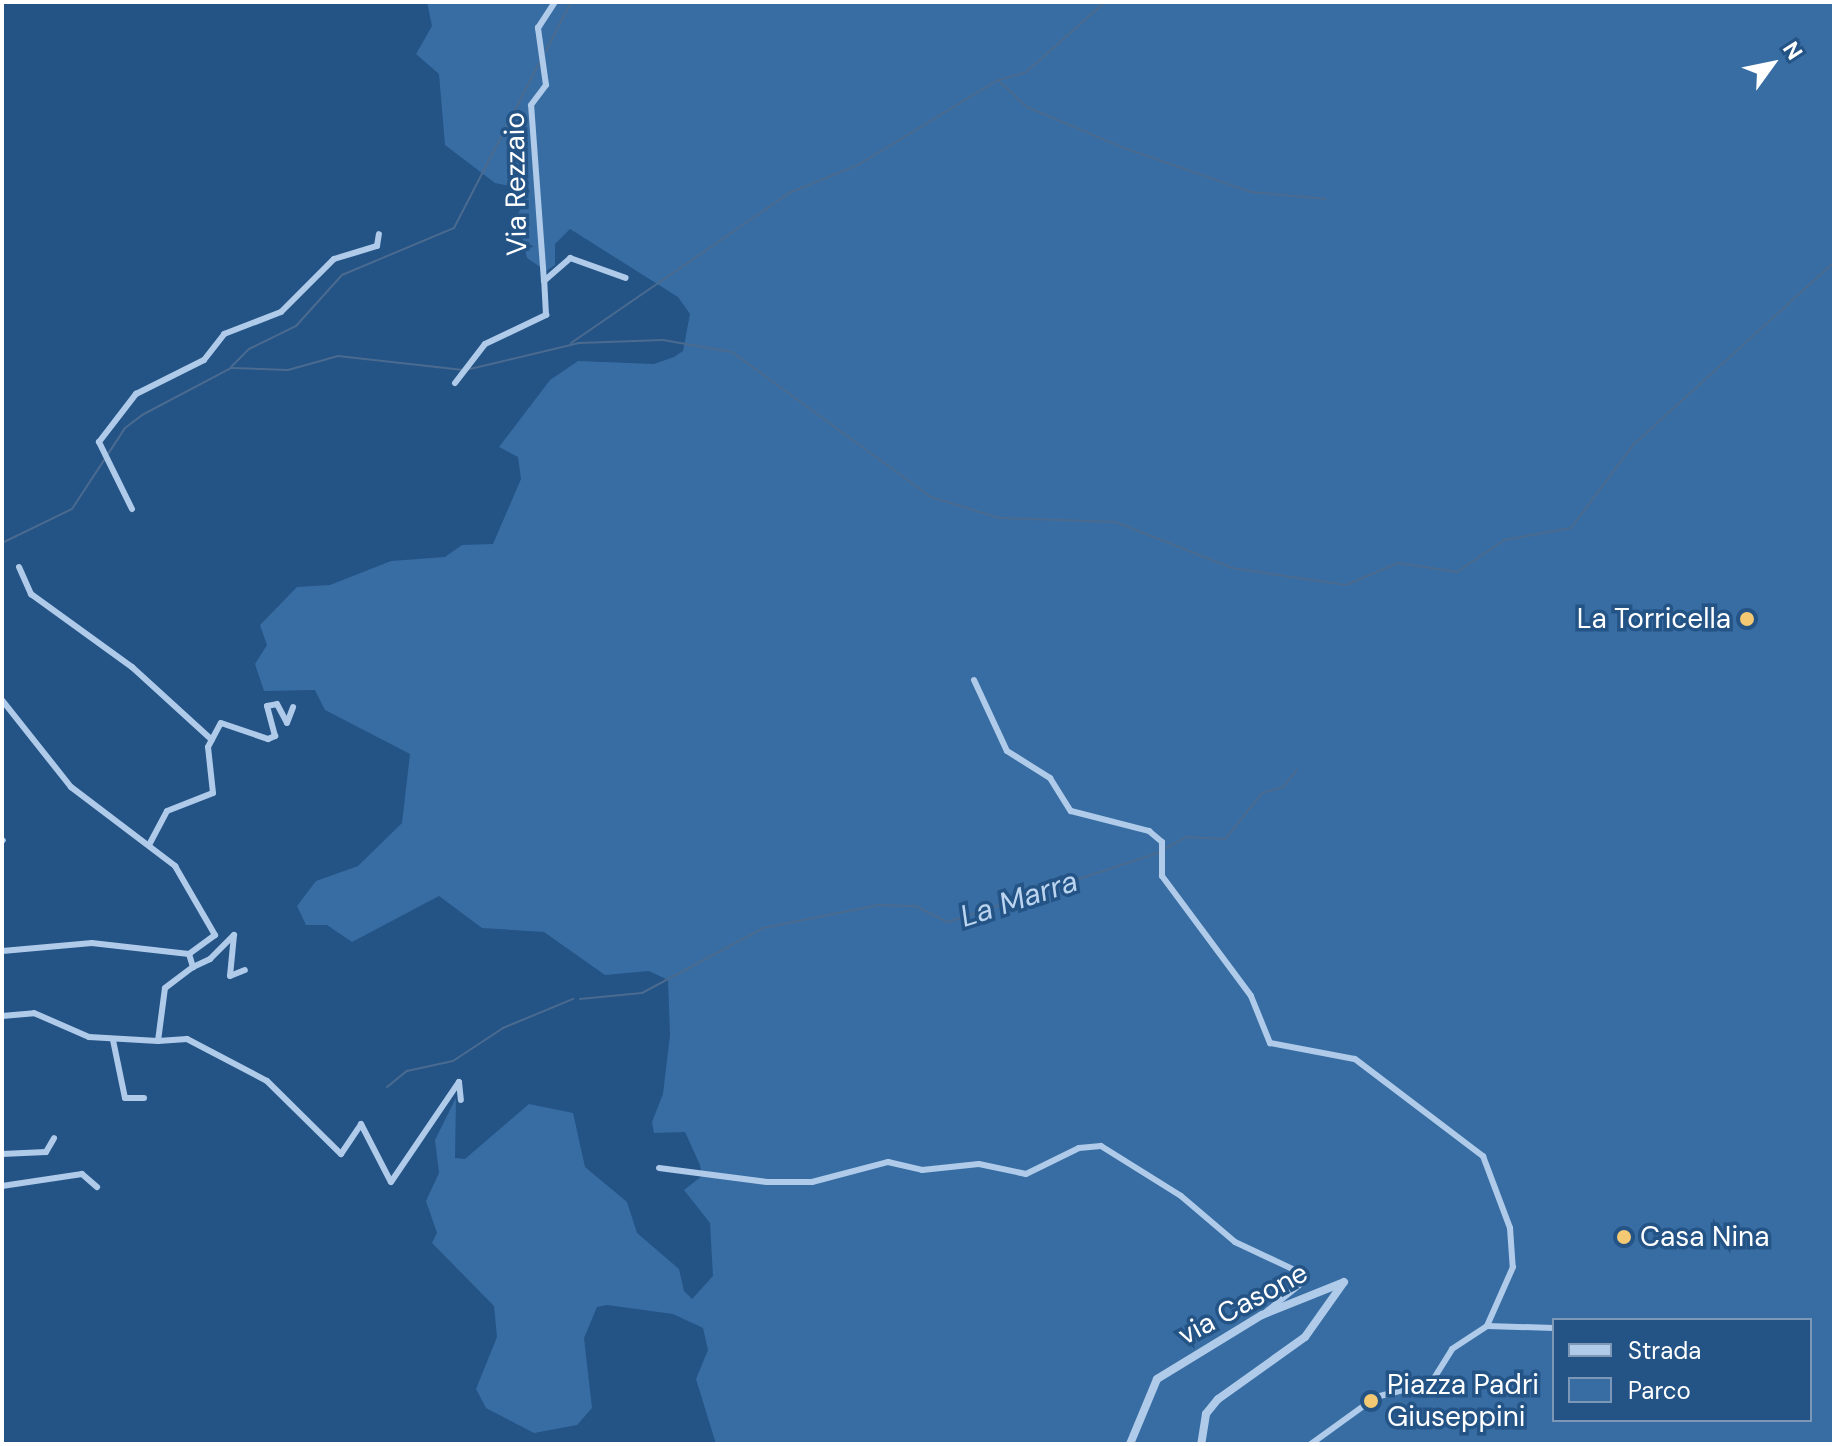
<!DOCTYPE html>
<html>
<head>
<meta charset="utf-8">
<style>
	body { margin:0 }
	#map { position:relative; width:1836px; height:1446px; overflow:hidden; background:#245386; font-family:"DM Sans",sans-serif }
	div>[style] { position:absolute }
	.green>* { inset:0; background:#386da3 }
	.stream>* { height:2px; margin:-1px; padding:0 1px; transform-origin:1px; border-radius:1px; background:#4a6b8f }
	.minor>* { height:6px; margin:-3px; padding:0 3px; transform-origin:3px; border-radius:3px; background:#afcbe9 }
	.tertiary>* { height:8px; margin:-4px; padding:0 4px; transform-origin:4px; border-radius:4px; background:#afcbe9 }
	.dots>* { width:22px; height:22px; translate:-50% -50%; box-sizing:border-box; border:4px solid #245386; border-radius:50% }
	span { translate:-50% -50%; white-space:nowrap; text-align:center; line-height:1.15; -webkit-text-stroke:7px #245386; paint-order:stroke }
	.street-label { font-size:28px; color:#fff }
	.poi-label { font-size:28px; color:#fff }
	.right { translate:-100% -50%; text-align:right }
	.left { translate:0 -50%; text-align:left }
	.water-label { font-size:30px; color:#bbd5f0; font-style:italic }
	.frame { position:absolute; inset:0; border:4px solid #fff; pointer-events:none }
	.legend { position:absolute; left:1552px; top:1318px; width:260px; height:104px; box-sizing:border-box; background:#245386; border:2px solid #7c98b6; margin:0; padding:10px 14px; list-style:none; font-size:24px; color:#fff }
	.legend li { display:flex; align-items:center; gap:16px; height:40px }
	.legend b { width:40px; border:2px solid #7c98b6 }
	.north { position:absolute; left:1732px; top:24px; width:80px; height:80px; -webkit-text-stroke:6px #245386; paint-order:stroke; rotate:57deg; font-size:22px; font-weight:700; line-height:32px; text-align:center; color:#fff }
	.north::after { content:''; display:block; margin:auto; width:28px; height:36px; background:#fff; clip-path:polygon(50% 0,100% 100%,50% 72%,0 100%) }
</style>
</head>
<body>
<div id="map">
	<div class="green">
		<i style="clip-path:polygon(evenodd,427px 2px,1834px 2px,1834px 1444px,716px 1444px,696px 1379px,708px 1350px,703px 1328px,673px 1314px,607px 1305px,597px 1307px,584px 1338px,592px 1408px,577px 1425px,534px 1433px,486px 1408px,476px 1389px,497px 1337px,494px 1306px,432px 1243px,437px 1233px,426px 1201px,439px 1173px,435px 1140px,456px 1098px,455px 1158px,465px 1159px,529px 1104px,573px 1113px,585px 1167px,627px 1202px,637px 1233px,679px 1269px,684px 1291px,692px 1299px,713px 1276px,710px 1223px,684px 1190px,702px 1176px,700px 1165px,685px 1132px,654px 1133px,652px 1122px,663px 1094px,670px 1035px,668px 980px,649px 971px,605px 975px,544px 932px,482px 928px,439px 896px,352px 942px,327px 925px,306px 925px,297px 906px,316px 881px,358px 866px,402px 823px,410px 754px,325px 710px,315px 690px,264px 691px,255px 664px,267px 645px,260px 625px,297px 587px,330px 585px,391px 561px,445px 557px,462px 545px,493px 544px,521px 479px,518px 457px,499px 447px,550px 380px,578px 361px,654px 364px,674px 357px,683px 351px,690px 314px,678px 297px,570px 229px,555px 244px,555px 265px,546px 271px,527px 258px,517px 216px,530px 190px,495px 183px,445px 145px,439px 74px,416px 54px,432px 26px,427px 2px,1554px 1320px,1810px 1320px,1810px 1420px,1554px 1420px,1554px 1320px)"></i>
	</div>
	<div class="stream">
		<i style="left:546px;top:51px;width:55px;rotate:-63deg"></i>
		<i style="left:999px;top:81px;width:38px;rotate:43deg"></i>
		<i style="left:1027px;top:107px;width:105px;rotate:22.9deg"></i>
		<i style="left:1124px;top:148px;width:134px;rotate:19.1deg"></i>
		<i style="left:1251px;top:192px;width:75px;rotate:5.3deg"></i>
		<i style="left:571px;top:343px;width:265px;rotate:-34.5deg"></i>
		<i style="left:789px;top:193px;width:74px;rotate:-22.1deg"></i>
		<i style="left:858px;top:165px;width:164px;rotate:-31.3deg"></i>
		<i style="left:998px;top:80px;width:28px;rotate:-15deg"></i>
		<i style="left:1025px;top:73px;width:107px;rotate:-41.6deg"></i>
		<i style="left:231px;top:367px;width:25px;rotate:-45deg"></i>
		<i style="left:249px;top:349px;width:52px;rotate:-26.1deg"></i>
		<i style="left:296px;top:326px;width:69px;rotate:-48deg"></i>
		<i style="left:342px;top:275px;width:121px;rotate:-22.8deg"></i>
		<i style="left:454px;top:228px;width:186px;rotate:-62.7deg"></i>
		<i style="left:470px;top:369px;width:112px;rotate:-13.4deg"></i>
		<i style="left:579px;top:343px;width:84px;rotate:-2deg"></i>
		<i style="left:663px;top:340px;width:70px;rotate:9.9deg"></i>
		<i style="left:732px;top:352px;width:246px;rotate:36.1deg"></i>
		<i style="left:931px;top:497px;width:71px;rotate:17.2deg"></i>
		<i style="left:999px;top:518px;width:117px;rotate:2deg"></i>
		<i style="left:1116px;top:522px;width:125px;rotate:21.6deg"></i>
		<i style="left:1232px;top:568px;width:115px;rotate:8.5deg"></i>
		<i style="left:1346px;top:585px;width:56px;rotate:-22.9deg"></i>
		<i style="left:1398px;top:563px;width:60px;rotate:8.7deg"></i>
		<i style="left:1457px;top:572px;width:57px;rotate:-34.2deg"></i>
		<i style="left:1504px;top:540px;width:68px;rotate:-10.2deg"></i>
		<i style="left:1571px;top:528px;width:104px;rotate:-53.2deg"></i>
		<i style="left:1633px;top:445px;width:272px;rotate:-42.3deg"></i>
		<i style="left:2px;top:543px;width:78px;rotate:-25.9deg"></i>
		<i style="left:72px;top:509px;width:97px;rotate:-56.8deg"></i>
		<i style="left:125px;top:428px;width:21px;rotate:-37deg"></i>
		<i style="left:142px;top:415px;width:101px;rotate:-27.8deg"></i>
		<i style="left:231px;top:368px;width:57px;rotate:2deg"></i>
		<i style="left:288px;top:370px;width:52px;rotate:-15.6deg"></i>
		<i style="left:338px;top:356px;width:126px;rotate:6.4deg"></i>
		<i style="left:1166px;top:848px;width:24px;rotate:-28deg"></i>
		<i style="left:1187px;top:837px;width:38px;rotate:3deg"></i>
		<i style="left:1225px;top:839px;width:59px;rotate:-51.2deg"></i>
		<i style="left:1262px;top:793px;width:22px;rotate:-16deg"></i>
		<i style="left:1283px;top:787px;width:22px;rotate:-51deg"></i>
		<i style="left:580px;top:999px;width:62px;rotate:-5.5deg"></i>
		<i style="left:642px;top:993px;width:137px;rotate:-28.2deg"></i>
		<i style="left:763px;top:928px;width:118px;rotate:-11.2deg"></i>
		<i style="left:879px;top:905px;width:37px;rotate:2deg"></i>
		<i style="left:916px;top:906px;width:36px;rotate:27deg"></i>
		<i style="left:948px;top:922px;width:224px;rotate:-18.2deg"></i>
		<i style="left:387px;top:1087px;width:26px;rotate:-39deg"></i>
		<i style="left:407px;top:1071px;width:47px;rotate:-12.3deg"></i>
		<i style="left:453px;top:1061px;width:60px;rotate:-33.4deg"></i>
		<i style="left:503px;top:1028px;width:76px;rotate:-22.5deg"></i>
	</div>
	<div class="minor">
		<i style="left:544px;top:281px;width:176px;rotate:-94.2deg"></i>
		<i style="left:531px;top:105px;width:25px;rotate:-53deg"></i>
		<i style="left:546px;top:85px;width:58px;rotate:-98deg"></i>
		<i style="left:538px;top:28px;width:31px;rotate:-57deg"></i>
		<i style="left:455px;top:383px;width:49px;rotate:-52.4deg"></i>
		<i style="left:485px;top:344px;width:68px;rotate:-25.4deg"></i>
		<i style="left:546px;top:315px;width:34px;rotate:-93deg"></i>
		<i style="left:544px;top:281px;width:35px;rotate:-41deg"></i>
		<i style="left:570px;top:258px;width:59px;rotate:19.7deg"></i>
		<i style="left:132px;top:509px;width:75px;rotate:-116.2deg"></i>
		<i style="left:99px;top:442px;width:61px;rotate:-52.4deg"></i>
		<i style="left:136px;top:394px;width:76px;rotate:-26.6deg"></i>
		<i style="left:204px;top:360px;width:33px;rotate:-52deg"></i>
		<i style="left:224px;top:334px;width:61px;rotate:-21.1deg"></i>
		<i style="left:281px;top:312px;width:75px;rotate:-45deg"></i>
		<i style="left:334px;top:259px;width:45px;rotate:-16.8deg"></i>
		<i style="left:377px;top:246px;width:12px;rotate:-81deg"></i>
		<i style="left:19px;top:567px;width:30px;rotate:66deg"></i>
		<i style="left:31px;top:594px;width:125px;rotate:35.9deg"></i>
		<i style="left:132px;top:667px;width:108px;rotate:42.4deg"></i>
		<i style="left:974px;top:680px;width:78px;rotate:65.1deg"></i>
		<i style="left:1007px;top:751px;width:51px;rotate:32.1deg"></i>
		<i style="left:1050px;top:778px;width:39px;rotate:58deg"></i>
		<i style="left:1071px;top:811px;width:81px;rotate:14.4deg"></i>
		<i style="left:1149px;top:831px;width:17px;rotate:40deg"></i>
		<i style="left:1162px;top:842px;width:34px;rotate:90deg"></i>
		<i style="left:1162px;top:876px;width:149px;rotate:53.4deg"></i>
		<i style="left:1251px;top:996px;width:51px;rotate:68deg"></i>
		<i style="left:1270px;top:1043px;width:86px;rotate:10.7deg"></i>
		<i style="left:1355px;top:1059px;width:161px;rotate:37.2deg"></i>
		<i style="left:1483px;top:1156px;width:77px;rotate:69.4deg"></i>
		<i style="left:1510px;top:1228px;width:39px;rotate:86deg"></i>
		<i style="left:1513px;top:1267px;width:64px;rotate:113.8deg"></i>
		<i style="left:2px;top:700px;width:111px;rotate:51.6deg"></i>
		<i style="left:71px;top:787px;width:131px;rotate:37.2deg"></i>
		<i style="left:175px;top:866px;width:80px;rotate:59.9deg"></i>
		<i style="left:215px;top:935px;width:32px;rotate:144deg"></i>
		<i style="left:189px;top:954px;width:98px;rotate:-173.5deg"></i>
		<i style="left:92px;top:943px;width:90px;rotate:174.9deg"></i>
		<i style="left:2px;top:841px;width:1px;rotate:-45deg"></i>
		<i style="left:149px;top:845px;width:38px;rotate:-62deg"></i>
		<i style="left:167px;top:811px;width:49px;rotate:-21.4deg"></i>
		<i style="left:213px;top:793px;width:46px;rotate:-96.2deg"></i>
		<i style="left:208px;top:747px;width:27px;rotate:-62deg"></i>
		<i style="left:221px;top:723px;width:50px;rotate:18.8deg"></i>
		<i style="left:268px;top:739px;width:8px;rotate:-23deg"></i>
		<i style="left:275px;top:736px;width:31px;rotate:-105deg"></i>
		<i style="left:267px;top:706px;width:10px;rotate:-11deg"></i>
		<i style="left:277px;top:704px;width:21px;rotate:62deg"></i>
		<i style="left:287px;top:723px;width:17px;rotate:-69deg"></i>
		<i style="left:189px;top:954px;width:14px;rotate:73deg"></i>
		<i style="left:193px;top:967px;width:19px;rotate:-25deg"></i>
		<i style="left:210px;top:959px;width:34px;rotate:-45deg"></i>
		<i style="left:234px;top:935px;width:41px;rotate:95.6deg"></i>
		<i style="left:230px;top:976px;width:16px;rotate:-22deg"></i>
		<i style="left:2px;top:1016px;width:32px;rotate:-5deg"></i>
		<i style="left:34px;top:1013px;width:60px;rotate:23.6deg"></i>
		<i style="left:89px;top:1037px;width:69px;rotate:3.3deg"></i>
		<i style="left:158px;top:1041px;width:53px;rotate:-82.5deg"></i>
		<i style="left:165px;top:988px;width:35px;rotate:-37deg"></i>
		<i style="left:113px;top:1040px;width:59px;rotate:78.3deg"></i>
		<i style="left:125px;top:1098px;width:19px"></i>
		<i style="left:158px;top:1041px;width:29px;rotate:-4deg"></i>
		<i style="left:187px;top:1039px;width:90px;rotate:27.7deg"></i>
		<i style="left:267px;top:1081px;width:104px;rotate:44.6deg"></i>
		<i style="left:341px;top:1154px;width:36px;rotate:-56deg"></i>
		<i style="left:361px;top:1124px;width:65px;rotate:62.7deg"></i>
		<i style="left:391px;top:1182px;width:121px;rotate:-55.8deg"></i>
		<i style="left:459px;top:1082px;width:18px;rotate:84deg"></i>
		<i style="left:2px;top:1154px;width:44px;rotate:-2.6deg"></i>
		<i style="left:46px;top:1152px;width:16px;rotate:-60deg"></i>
		<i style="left:659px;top:1168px;width:109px;rotate:7.4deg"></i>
		<i style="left:767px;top:1182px;width:45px"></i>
		<i style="left:812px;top:1182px;width:79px;rotate:-14.7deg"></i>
		<i style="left:888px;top:1162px;width:35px;rotate:13deg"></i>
		<i style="left:922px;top:1170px;width:57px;rotate:-6deg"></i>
		<i style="left:979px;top:1164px;width:48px;rotate:12deg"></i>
		<i style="left:1026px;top:1174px;width:59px;rotate:-26.1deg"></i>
		<i style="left:1079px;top:1148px;width:22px;rotate:-5deg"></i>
		<i style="left:1101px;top:1146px;width:94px;rotate:32deg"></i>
		<i style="left:1181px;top:1196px;width:71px;rotate:40.4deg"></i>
		<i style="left:1235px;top:1242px;width:68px;rotate:25.1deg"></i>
		<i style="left:1297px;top:1271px;width:13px;rotate:67deg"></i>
		<i style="left:1302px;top:1283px;width:45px;rotate:141.3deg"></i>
		<i style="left:2px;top:1186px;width:81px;rotate:-8.5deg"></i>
		<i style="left:82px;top:1174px;width:20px;rotate:41deg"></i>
		<i style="left:1311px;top:1444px;width:80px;rotate:-35.9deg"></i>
		<i style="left:1376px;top:1397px;width:57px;rotate:-14.3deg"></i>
		<i style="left:1431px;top:1383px;width:40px;rotate:-58deg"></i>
		<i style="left:1452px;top:1349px;width:42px;rotate:-33.3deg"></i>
		<i style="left:1487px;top:1326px;width:67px;rotate:1.7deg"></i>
	</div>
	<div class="tertiary">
		<i style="left:1130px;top:1444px;width:70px;rotate:-67.4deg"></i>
		<i style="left:1157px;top:1379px;width:123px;rotate:-31.4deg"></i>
		<i style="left:1262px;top:1315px;width:88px;rotate:-21.9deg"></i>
		<i style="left:1344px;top:1282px;width:67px;rotate:125.3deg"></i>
		<i style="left:1305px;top:1337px;width:107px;rotate:144.5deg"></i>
		<i style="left:1218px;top:1399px;width:19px;rotate:129deg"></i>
		<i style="left:1206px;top:1414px;width:30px;rotate:99deg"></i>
	</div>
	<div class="dots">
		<i style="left:1747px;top:619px;background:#f3c973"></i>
		<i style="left:1624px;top:1237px;background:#f3c973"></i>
		<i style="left:1371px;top:1401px;background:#f3c973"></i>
	</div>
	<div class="street-label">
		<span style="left:516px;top:184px;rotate:-91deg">Via Rezzaio</span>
		<span style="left:1243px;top:1304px;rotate:-28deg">via Casone</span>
	</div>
	<div class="poi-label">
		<span class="right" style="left:1731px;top:619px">La Torricella</span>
		<span class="left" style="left:1640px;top:1237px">Casa Nina</span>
		<span class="left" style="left:1387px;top:1401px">Piazza Padri<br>Giuseppini</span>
	</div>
	<div class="water-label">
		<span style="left:1019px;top:899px;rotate:-18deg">La Marra</span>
	</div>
	<div class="frame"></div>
	<ul class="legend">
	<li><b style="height:10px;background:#afcbe9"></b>Strada</li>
	<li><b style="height:22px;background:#386da3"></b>Parco</li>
	</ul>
	<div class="north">N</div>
</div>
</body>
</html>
